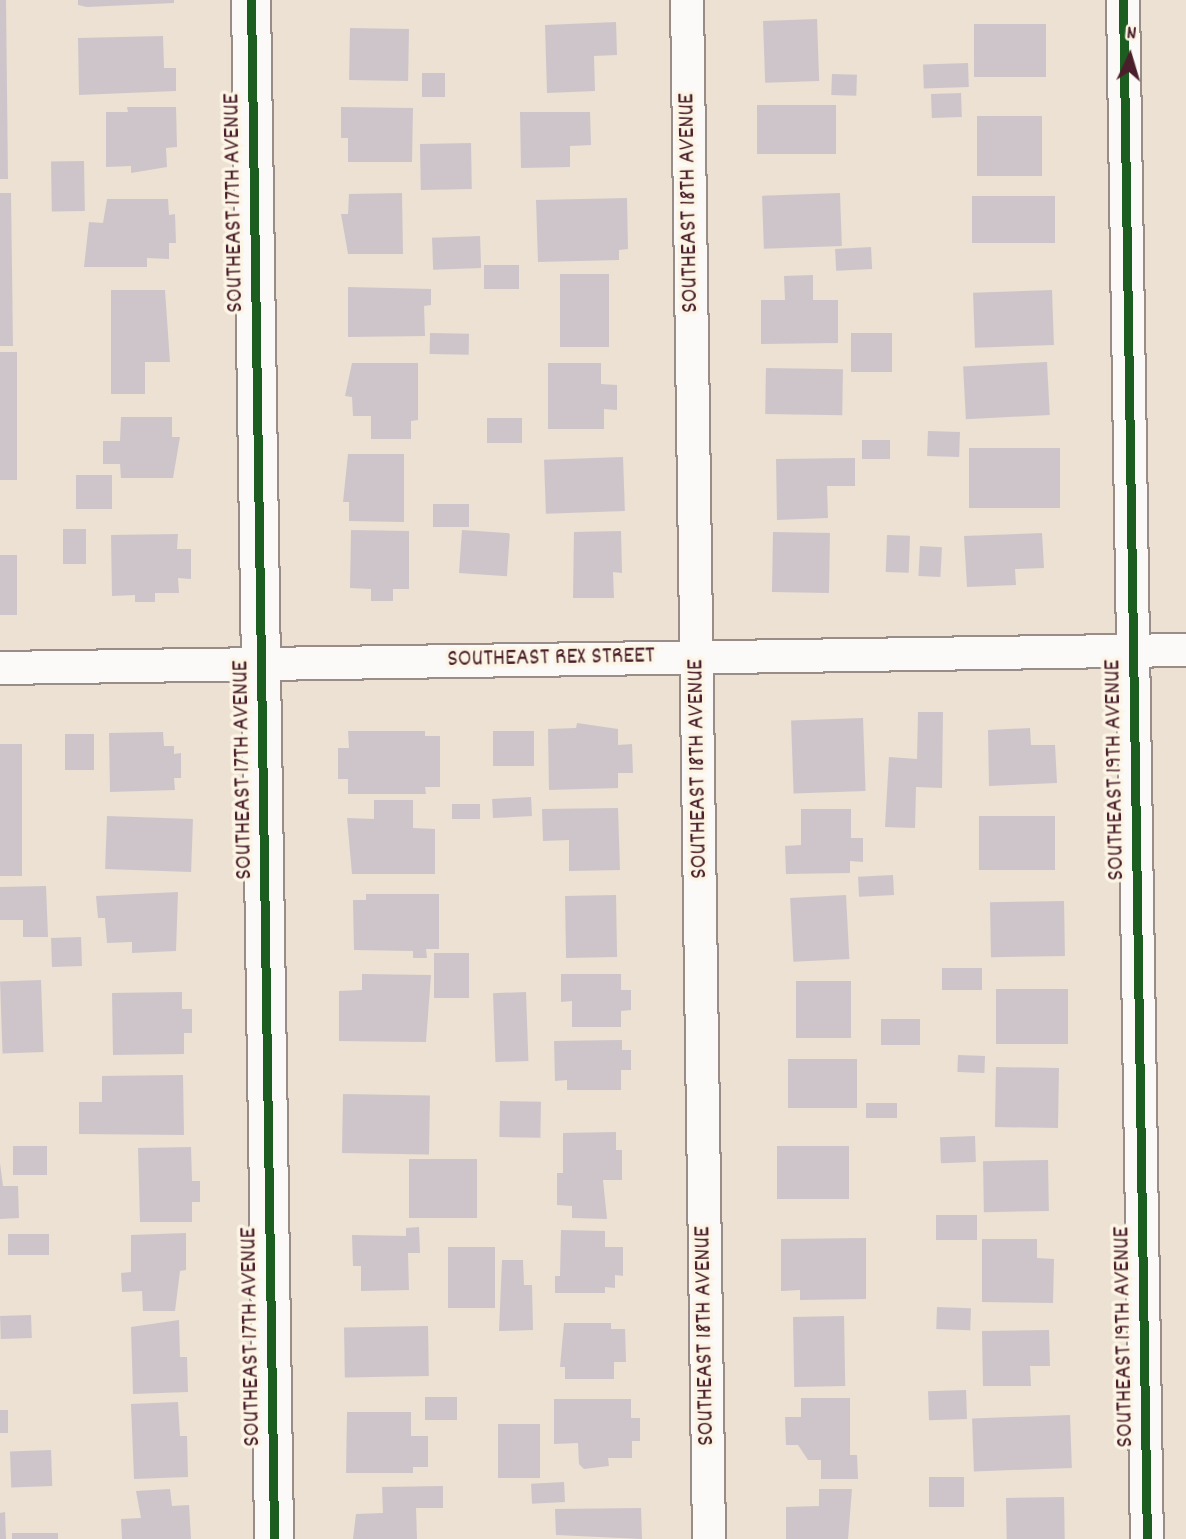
<!DOCTYPE html>
<html>
<head>
<meta charset="utf-8">
<style>
	body { margin:0 }
	#map { position:relative; width:1186px; height:1539px; overflow:hidden; background:#ece1d2; font-family:Dekko,sans-serif }
	div>[style] { position:absolute }
	.building>* { inset:0; background:#cec5cb; transform-origin:0 0 }
	.roads { filter:drop-shadow(2px 0 #9a8d88) drop-shadow(-2px 0 #9a8d88) drop-shadow(0 2px #9a8d88) drop-shadow(0 -2px #9a8d88) }
	.minor>* { height:32px; margin:-16px; padding:0 16px; transform-origin:16px; border-radius:16px; background:#fcfaf8 }
	.tertiary>* { height:38px; margin:-19px; padding:0 19px; transform-origin:19px; border-radius:19px; background:#fcfaf8 }
	.cycleway>* { height:9px; margin:-4.5px; padding:0 4.5px; transform-origin:4.5px; border-radius:4.5px; background:#1b5e20 }
	span { translate:-50% -50%; white-space:nowrap; text-align:center; line-height:1.15; -webkit-text-stroke:7px #fcf5e5; paint-order:stroke }
	.street-label { font-size:24px; color:#4a1f2b }
	.north { position:absolute; left:1095px; top:21px; width:70px; height:70px; -webkit-text-stroke:5px #fcf5e5; paint-order:stroke; rotate:4deg; font-size:19px; font-weight:700; line-height:28px; text-align:center; color:#4a1f2b }
	.north::after { content:''; display:block; margin:auto; width:24px; height:32px; background:#4a1f2b; clip-path:polygon(50% 0,100% 100%,50% 72%,0 100%) }
</style>
</head>
<body>
<div id="map">
	<div class="building">
		<i style="clip-path:polygon(0 0,6px 0,8px 179px,0 179px)"></i>
		<i style="clip-path:polygon(78px 0,174px 0,174px 3px,87px 7px,78px 5px)"></i>
		<i style="left:817px;top:19px;width:62px;height:54px;rotate:88deg"></i>
		<i style="clip-path:polygon(616px 22px,617px 55px,594px 56px,595px 91px,547px 93px,545px 25px)"></i>
		<i style="left:974px;top:24px;width:72px;height:53px"></i>
		<i style="left:350px;top:28px;width:59px;height:52px;rotate:1deg"></i>
		<i style="clip-path:polygon(163px 36px,164px 68px,176px 68px,176px 91px,79px 95px,78px 38px)"></i>
		<i style="left:968px;top:63px;width:24px;height:45px;rotate:88deg"></i>
		<i style="left:422px;top:73px;width:23px;height:24px"></i>
		<i style="left:832px;top:74px;width:25px;height:21px;rotate:2deg"></i>
		<i style="left:961px;top:93px;width:24px;height:30px;rotate:88deg"></i>
		<i style="left:836px;top:105px;width:49px;height:79px;rotate:90deg"></i>
		<i style="clip-path:polygon(127px 107px,176px 107px,177px 147px,166px 148px,167px 167px,131px 173px,131px 166px,106px 167px,106px 112px,128px 112px)"></i>
		<i style="clip-path:polygon(341px 107px,413px 108px,412px 162px,348px 162px,348px 138px,341px 138px)"></i>
		<i style="clip-path:polygon(520px 112px,590px 112px,591px 145px,570px 146px,570px 167px,521px 168px)"></i>
		<i style="left:977px;top:116px;width:65px;height:60px"></i>
		<i style="left:471px;top:143px;width:46px;height:51px;rotate:89deg"></i>
		<i style="left:84px;top:161px;width:50px;height:33px;rotate:89deg"></i>
		<i style="clip-path:polygon(0 193px,11px 193px,13px 346px,0 346px)"></i>
		<i style="clip-path:polygon(402px 193px,403px 254px,348px 254px,341px 214px,348px 214px,349px 194px)"></i>
		<i style="left:840px;top:193px;width:53px;height:78px;rotate:88deg"></i>
		<i style="left:972px;top:196px;width:83px;height:47px"></i>
		<i style="clip-path:polygon(627px 198px,628px 249px,619px 250px,619px 260px,538px 262px,536px 200px)"></i>
		<i style="clip-path:polygon(107px 199px,168px 199px,169px 215px,175px 214px,176px 243px,169px 243px,169px 259px,147px 258px,147px 267px,84px 267px,89px 222px,103px 223px)"></i>
		<i style="left:480px;top:236px;width:32px;height:48px;rotate:88deg"></i>
		<i style="left:871px;top:247px;width:22px;height:36px;rotate:87deg"></i>
		<i style="left:484px;top:265px;width:35px;height:24px"></i>
		<i style="left:560px;top:274px;width:49px;height:73px"></i>
		<i style="clip-path:polygon(813px 275px,813px 300px,838px 300px,838px 343px,761px 344px,761px 300px,785px 300px,784px 276px)"></i>
		<i style="clip-path:polygon(348px 287px,431px 289px,431px 305px,424px 306px,425px 336px,348px 337px)"></i>
		<i style="clip-path:polygon(111px 290px,165px 290px,170px 362px,145px 362px,145px 394px,111px 394px)"></i>
		<i style="left:1052px;top:290px;width:55px;height:79px;rotate:88deg"></i>
		<i style="left:430px;top:333px;width:39px;height:21px;rotate:1deg"></i>
		<i style="left:851px;top:333px;width:41px;height:39px"></i>
		<i style="left:0;top:352px;width:17px;height:128px"></i>
		<i style="left:1047px;top:362px;width:53px;height:84px;rotate:87deg"></i>
		<i style="clip-path:polygon(352px 363px,418px 363px,418px 420px,411px 421px,411px 439px,371px 439px,371px 416px,353px 416px,352px 397px,345px 396px)"></i>
		<i style="clip-path:polygon(548px 363px,601px 363px,601px 384px,617px 385px,617px 410px,604px 409px,604px 429px,548px 429px)"></i>
		<i style="left:766px;top:368px;width:77px;height:46px;rotate:1deg"></i>
		<i style="clip-path:polygon(121px 417px,172px 417px,172px 437px,180px 437px,173px 478px,121px 478px,120px 464px,103px 464px,103px 441px,120px 441px)"></i>
		<i style="left:487px;top:418px;width:35px;height:25px"></i>
		<i style="left:928px;top:431px;width:32px;height:25px;rotate:2deg"></i>
		<i style="left:890px;top:440px;width:19px;height:28px;rotate:90deg"></i>
		<i style="left:1060px;top:448px;width:60px;height:91px;rotate:90deg"></i>
		<i style="clip-path:polygon(348px 454px,404px 454px,404px 522px,349px 521px,349px 502px,343px 502px)"></i>
		<i style="left:623px;top:457px;width:54px;height:79px;rotate:88deg"></i>
		<i style="clip-path:polygon(855px 458px,855px 486px,827px 486px,828px 518px,777px 520px,776px 459px)"></i>
		<i style="left:76px;top:475px;width:36px;height:34px"></i>
		<i style="left:433px;top:504px;width:36px;height:23px"></i>
		<i style="left:86px;top:529px;width:35px;height:23px;rotate:90deg"></i>
		<i style="clip-path:polygon(351px 530px,409px 531px,409px 589px,393px 589px,393px 601px,371px 601px,371px 589px,350px 588px)"></i>
		<i style="left:462px;top:530px;width:48px;height:43px;rotate:4deg"></i>
		<i style="clip-path:polygon(621px 531px,622px 573px,613px 572px,614px 598px,573px 598px,574px 532px)"></i>
		<i style="left:773px;top:532px;width:57px;height:60px;rotate:1deg"></i>
		<i style="clip-path:polygon(1042px 533px,1044px 568px,1015px 569px,1016px 585px,967px 587px,964px 536px)"></i>
		<i style="clip-path:polygon(178px 534px,177px 549px,191px 549px,191px 579px,178px 578px,179px 593px,155px 593px,155px 602px,135px 602px,135px 595px,112px 596px,111px 535px)"></i>
		<i style="left:887px;top:535px;width:23px;height:37px;rotate:2deg"></i>
		<i style="left:920px;top:546px;width:22px;height:30px;rotate:3deg"></i>
		<i style="left:0;top:555px;width:17px;height:60px"></i>
		<i style="clip-path:polygon(918px 712px,943px 712px,942px 788px,916px 787px,915px 828px,885px 827px,889px 757px,917px 759px)"></i>
		<i style="left:863px;top:718px;width:73px;height:72px;rotate:88deg"></i>
		<i style="clip-path:polygon(577px 723px,618px 729px,618px 745px,632px 744px,633px 773px,618px 773px,618px 788px,549px 790px,548px 729px,576px 728px)"></i>
		<i style="clip-path:polygon(1030px 728px,1031px 745px,1055px 745px,1057px 783px,989px 786px,988px 730px)"></i>
		<i style="clip-path:polygon(348px 731px,425px 731px,425px 736px,440px 736px,440px 787px,425px 787px,426px 794px,348px 794px,348px 779px,338px 779px,338px 748px,349px 748px)"></i>
		<i style="left:493px;top:731px;width:41px;height:35px"></i>
		<i style="clip-path:polygon(163px 732px,164px 746px,174px 746px,174px 754px,181px 753px,181px 778px,174px 778px,175px 790px,110px 792px,109px 733px)"></i>
		<i style="left:94px;top:734px;width:36px;height:29px;rotate:90deg"></i>
		<i style="left:0;top:744px;width:22px;height:132px"></i>
		<i style="left:531px;top:797px;width:19px;height:39px;rotate:87deg"></i>
		<i style="clip-path:polygon(374px 800px,413px 800px,413px 828px,435px 829px,435px 874px,352px 874px,347px 818px,374px 819px)"></i>
		<i style="left:452px;top:804px;width:28px;height:15px"></i>
		<i style="clip-path:polygon(618px 808px,620px 870px,569px 871px,569px 840px,543px 841px,542px 809px)"></i>
		<i style="clip-path:polygon(801px 809px,851px 809px,851px 838px,863px 838px,863px 862px,850px 861px,850px 873px,786px 874px,785px 846px,801px 845px)"></i>
		<i style="left:107px;top:816px;width:86px;height:53px;rotate:2deg"></i>
		<i style="left:979px;top:816px;width:76px;height:54px"></i>
		<i style="left:893px;top:875px;width:20px;height:35px;rotate:87deg"></i>
		<i style="clip-path:polygon(46px 886px,48px 937px,23px 937px,23px 920px,0 920px,0 887px)"></i>
		<i style="clip-path:polygon(178px 892px,176px 951px,132px 953px,132px 942px,107px 943px,105px 918px,98px 918px,96px 896px)"></i>
		<i style="clip-path:polygon(366px 894px,439px 894px,439px 949px,426px 949px,427px 958px,413px 958px,413px 951px,354px 950px,353px 900px,366px 900px)"></i>
		<i style="left:616px;top:895px;width:62px;height:51px;rotate:89deg"></i>
		<i style="left:846px;top:895px;width:64px;height:56px;rotate:87deg"></i>
		<i style="left:1064px;top:901px;width:55px;height:74px;rotate:89deg"></i>
		<i style="left:81px;top:937px;width:29px;height:30px;rotate:88deg"></i>
		<i style="left:469px;top:953px;width:45px;height:35px;rotate:90deg"></i>
		<i style="left:942px;top:968px;width:40px;height:22px"></i>
		<i style="clip-path:polygon(362px 974px,431px 975px,426px 1042px,339px 1041px,339px 991px,362px 990px)"></i>
		<i style="clip-path:polygon(561px 974px,621px 974px,621px 990px,631px 990px,631px 1010px,621px 1011px,621px 1027px,572px 1027px,572px 1001px,561px 1002px)"></i>
		<i style="left:41px;top:980px;width:72px;height:41px;rotate:88deg"></i>
		<i style="left:796px;top:981px;width:55px;height:57px"></i>
		<i style="left:996px;top:989px;width:72px;height:55px"></i>
		<i style="clip-path:polygon(182px 992px,182px 1009px,192px 1009px,192px 1033px,184px 1033px,184px 1054px,113px 1055px,112px 993px)"></i>
		<i style="left:526px;top:992px;width:69px;height:33px;rotate:88deg"></i>
		<i style="left:881px;top:1019px;width:39px;height:26px"></i>
		<i style="clip-path:polygon(622px 1040px,622px 1050px,631px 1050px,631px 1070px,621px 1070px,621px 1090px,567px 1090px,567px 1080px,555px 1081px,554px 1041px)"></i>
		<i style="left:958px;top:1055px;width:27px;height:17px;rotate:2deg"></i>
		<i style="left:788px;top:1059px;width:69px;height:49px"></i>
		<i style="left:996px;top:1067px;width:63px;height:60px;rotate:1deg"></i>
		<i style="clip-path:polygon(183px 1075px,184px 1135px,79px 1134px,79px 1102px,102px 1102px,102px 1076px)"></i>
		<i style="left:343px;top:1094px;width:87px;height:59px;rotate:1deg"></i>
		<i style="left:500px;top:1101px;width:41px;height:36px;rotate:1deg"></i>
		<i style="left:897px;top:1103px;width:15px;height:31px;rotate:90deg"></i>
		<i style="clip-path:polygon(616px 1132px,616px 1150px,622px 1150px,622px 1180px,603px 1180px,607px 1219px,572px 1218px,572px 1206px,557px 1205px,557px 1173px,563px 1173px,563px 1133px)"></i>
		<i style="left:975px;top:1136px;width:26px;height:35px;rotate:88deg"></i>
		<i style="left:47px;top:1146px;width:29px;height:34px;rotate:90deg"></i>
		<i style="left:777px;top:1146px;width:72px;height:53px"></i>
		<i style="clip-path:polygon(191px 1147px,192px 1181px,200px 1181px,200px 1202px,192px 1202px,192px 1222px,140px 1222px,138px 1148px)"></i>
		<i style="left:409px;top:1159px;width:68px;height:59px"></i>
		<i style="left:1048px;top:1160px;width:51px;height:65px;rotate:89deg"></i>
		<i style="clip-path:polygon(0 1163px,3px 1186px,18px 1186px,19px 1218px,0 1219px)"></i>
		<i style="left:977px;top:1215px;width:25px;height:41px;rotate:90deg"></i>
		<i style="clip-path:polygon(419px 1227px,420px 1253px,408px 1253px,409px 1290px,361px 1291px,361px 1266px,353px 1266px,352px 1235px,406px 1236px,406px 1228px)"></i>
		<i style="clip-path:polygon(561px 1230px,605px 1231px,605px 1247px,623px 1247px,623px 1276px,615px 1275px,615px 1288px,605px 1287px,605px 1293px,555px 1293px,555px 1276px,560px 1276px)"></i>
		<i style="clip-path:polygon(186px 1233px,186px 1270px,180px 1271px,175px 1311px,143px 1311px,142px 1291px,122px 1292px,121px 1273px,131px 1272px,131px 1235px)"></i>
		<i style="left:49px;top:1234px;width:21px;height:41px;rotate:90deg"></i>
		<i style="clip-path:polygon(866px 1238px,866px 1299px,800px 1300px,800px 1290px,781px 1291px,781px 1239px)"></i>
		<i style="clip-path:polygon(982px 1239px,1037px 1239px,1037px 1258px,1054px 1259px,1053px 1303px,982px 1302px)"></i>
		<i style="left:495px;top:1247px;width:61px;height:47px;rotate:90deg"></i>
		<i style="clip-path:polygon(502px 1260px,523px 1260px,524px 1285px,532px 1285px,533px 1330px,499px 1331px)"></i>
		<i style="left:937px;top:1307px;width:34px;height:22px;rotate:2deg"></i>
		<i style="left:31px;top:1315px;width:23px;height:31px;rotate:88deg"></i>
		<i style="left:844px;top:1316px;width:70px;height:51px;rotate:89deg"></i>
		<i style="clip-path:polygon(179px 1320px,180px 1357px,187px 1357px,188px 1392px,133px 1394px,131px 1327px)"></i>
		<i style="clip-path:polygon(564px 1323px,611px 1323px,611px 1329px,625px 1329px,626px 1362px,614px 1362px,614px 1379px,565px 1379px,565px 1367px,560px 1367px)"></i>
		<i style="left:428px;top:1326px;width:50px;height:84px;rotate:89deg"></i>
		<i style="clip-path:polygon(1049px 1330px,1050px 1366px,1030px 1366px,1031px 1386px,983px 1386px,982px 1331px)"></i>
		<i style="left:966px;top:1390px;width:29px;height:38px;rotate:88deg"></i>
		<i style="left:425px;top:1397px;width:32px;height:23px"></i>
		<i style="clip-path:polygon(801px 1398px,850px 1398px,850px 1455px,857px 1455px,858px 1479px,821px 1479px,821px 1460px,808px 1460px,798px 1445px,786px 1445px,785px 1417px,801px 1417px)"></i>
		<i style="clip-path:polygon(554px 1399px,631px 1399px,631px 1418px,640px 1418px,640px 1441px,632px 1441px,632px 1458px,608px 1458px,609px 1466px,584px 1469px,579px 1464px,578px 1443px,554px 1444px)"></i>
		<i style="clip-path:polygon(178px 1402px,180px 1436px,187px 1436px,188px 1477px,134px 1479px,131px 1404px)"></i>
		<i style="left:0;top:1410px;width:8px;height:23px"></i>
		<i style="clip-path:polygon(347px 1412px,411px 1412px,411px 1436px,428px 1436px,428px 1467px,413px 1467px,413px 1473px,346px 1473px)"></i>
		<i style="left:1070px;top:1415px;width:53px;height:98px;rotate:88deg"></i>
		<i style="left:498px;top:1424px;width:42px;height:54px"></i>
		<i style="left:51px;top:1450px;width:36px;height:41px;rotate:88deg"></i>
		<i style="left:929px;top:1477px;width:35px;height:30px"></i>
		<i style="left:564px;top:1482px;width:20px;height:33px;rotate:87deg"></i>
		<i style="clip-path:polygon(443px 1486px,443px 1508px,416px 1508px,417px 1539px,353px 1539px,356px 1514px,383px 1513px,382px 1487px)"></i>
		<i style="clip-path:polygon(170px 1489px,172px 1506px,189px 1505px,191px 1539px,122px 1539px,121px 1519px,141px 1518px,136px 1491px)"></i>
		<i style="clip-path:polygon(819px 1489px,852px 1489px,848px 1539px,786px 1539px,786px 1507px,819px 1506px)"></i>
		<i style="left:1064px;top:1497px;width:42px;height:58px;rotate:89deg"></i>
		<i style="clip-path:polygon(641px 1508px,642px 1539px,556px 1535px,555px 1509px)"></i>
		<i style="clip-path:polygon(5px 1512px,6px 1539px,0 1539px,0 1513px)"></i>
		<i style="left:12px;top:1533px;width:46px;height:6px"></i>
	</div>
	<div class="roads">
		<div class="minor">
			<i style="left:687px;top:0;width:1539px;rotate:89.18deg"></i>
			<i style="left:1123px;top:0;width:1539px;rotate:89.11deg"></i>
			<i style="left:0;top:668px;width:1186px;rotate:-0.87deg"></i>
		</div>
		<div class="tertiary">
			<i style="left:251px;top:0;width:1539px;rotate:89.14deg"></i>
		</div>
	</div>
	<div class="cycleway">
		<i style="left:251px;top:0;width:1539px;rotate:89.14deg"></i>
		<i style="left:1123px;top:0;width:1539px;rotate:89.11deg"></i>
	</div>
	<div class="street-label">
		<span style="left:235px;top:203px;rotate:-91deg">SOUTHEAST 17TH AVENUE</span>
		<span style="left:690px;top:203px;rotate:-91deg">SOUTHEAST 18TH AVENUE</span>
		<span style="left:551px;top:659px;rotate:-1deg">SOUTHEAST REX STREET</span>
		<span style="left:699px;top:769px;rotate:-91deg">SOUTHEAST 18TH AVENUE</span>
		<span style="left:244px;top:770px;rotate:-91deg">SOUTHEAST 17TH AVENUE</span>
		<span style="left:1116px;top:770px;rotate:-91deg">SOUTHEAST 19TH AVENUE</span>
		<span style="left:706px;top:1336px;rotate:-91deg">SOUTHEAST 18TH AVENUE</span>
		<span style="left:252px;top:1337px;rotate:-91deg">SOUTHEAST 17TH AVENUE</span>
		<span style="left:1125px;top:1337px;rotate:-91deg">SOUTHEAST 19TH AVENUE</span>
	</div>
	<div class="north">N</div>
</div>
</body>
</html>
